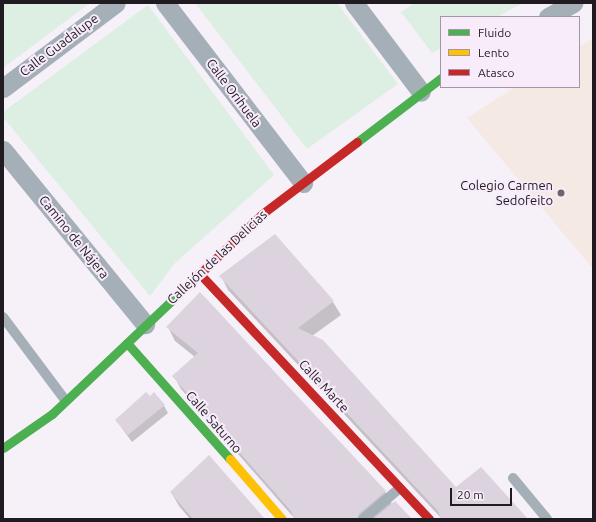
<!DOCTYPE html>
<html>
<head>
<meta charset="utf-8">
<style>
	body { margin:0 }
	#map { position:relative; width:596px; height:522px; overflow:hidden; background:#f6f0f8; font-family:Ubuntu,sans-serif }
	div>[style] { position:absolute }
	.education>* { inset:0; background:#f5e9e3 }
	.green>* { inset:0; background:#ddeee3 }
	.shadow>* { inset:0; background:#0003 }
	.building>* { inset:0; background:#dcd3df }
	.lane>* { height:10px; margin:-5px; padding:0 5px; transform-origin:5px; border-radius:5px; background:#a4afb7 }
	.street>* { height:19px; margin:-9.5px; padding:0 9.5px; transform-origin:9.5px; border-radius:9.5px; background:#a4afb7 }
	.fast>* { height:9px; margin:-4.5px; padding:0 4.5px; transform-origin:4.5px; border-radius:4.5px; background:#4caf50 }
	.slow>* { height:9px; margin:-4.5px; padding:0 4.5px; transform-origin:4.5px; border-radius:4.5px; background:#ffc107 }
	.jam>* { height:9px; margin:-4.5px; padding:0 4.5px; transform-origin:4.5px; border-radius:4.5px; background:#c62828 }
	.dots>* { width:11px; height:11px; translate:-50% -50%; box-sizing:border-box; border:2px solid #f8ecfb; border-radius:50% }
	span { translate:-50% -50%; white-space:nowrap; text-align:center; line-height:1.15; -webkit-text-stroke:4px #f8ecfb; paint-order:stroke }
	.street-label { font-size:13px; color:#1f1b20 }
	.poi-label { font-size:13px; color:#1f1b20 }
	.right { translate:-100% -50%; text-align:right }
	.frame { position:absolute; inset:0; border:4px solid #1f1b20; pointer-events:none }
	.legend { position:absolute; left:440px; top:16px; width:140px; height:72px; box-sizing:border-box; background:#f8ecfb; border:1px solid #a198a3; margin:0; padding:5px 7px; list-style:none; font-size:12px; color:#1f1b20 }
	.legend li { display:flex; align-items:center; gap:8px; height:20px }
	.legend b { width:20px; border:1px solid #a198a3 }
	.scale { position:absolute; left:450px; top:488px; width:62px; height:18px; box-sizing:border-box; border:2px solid #1f1b20; border-top:0; padding-left:5px; font-size:12px; line-height:14px; white-space:nowrap; color:#1f1b20; -webkit-text-stroke:3px #f8ecfb; paint-order:stroke }
</style>
</head>
<body>
<div id="map">
	<div class="education">
		<i style="clip-path:polygon(593px 38px,593px 269px,467px 118px,515px 87px,579px 87px,579px 47px)"></i>
	</div>
	<div class="green">
		<i style="clip-path:polygon(3px 3px,90px 3px,3px 68px)"></i>
		<i style="clip-path:polygon(195px 3px,337px 3px,398px 84px,307px 149px)"></i>
		<i style="clip-path:polygon(415px 3px,523px 3px,497px 17px,441px 17px,441px 48px,432px 53px,401px 12px)"></i>
		<i style="clip-path:polygon(148px 5px,274px 175px,175px 263px,150px 296px,3px 117px,3px 112px)"></i>
	</div>
	<div class="shadow">
		<i style="clip-path:polygon(221px 276px,333px 302px,341px 315px,312px 336px,456px 488px,527px 519px,442px 519px,228px 290px)"></i>
		<i style="clip-path:polygon(200px 293px,385px 492px,392px 504px,412px 519px,295px 519px,181px 389px,174px 376px,195px 357px,175px 341px,168px 327px)"></i>
		<i style="clip-path:polygon(150px 397px,164px 406px,168px 413px,132px 442px,116px 420px)"></i>
		<i style="clip-path:polygon(171px 492px,264px 519px,190px 519px,179px 506px)"></i>
	</div>
	<div class="building">
		<i style="clip-path:polygon(275px 234px,334px 301px,298px 328px,323px 340px,456px 487px,481px 467px,528px 519px,441px 519px,438px 511px,219px 276px)"></i>
		<i style="clip-path:polygon(200px 292px,386px 491px,359px 514px,357px 519px,294px 519px,291px 511px,172px 376px,198px 353px,166px 327px)"></i>
		<i style="clip-path:polygon(146px 392px,150px 396px,154px 392px,165px 405px,128px 435px,115px 420px)"></i>
		<i style="clip-path:polygon(209px 455px,265px 519px,193px 519px,170px 492px)"></i>
		<i style="clip-path:polygon(395px 501px,412px 519px,373px 519px)"></i>
	</div>
	<div class="lane">
		<i style="left:3px;top:317px;width:104px;rotate:53.2deg"></i>
		<i style="left:513px;top:478px;width:53px;rotate:50.3deg"></i>
		<i style="left:363px;top:519px;width:48px;rotate:-40deg"></i>
	</div>
	<div class="street">
		<i style="left:165px;top:3px;width:227px;rotate:52.5deg"></i>
		<i style="left:354px;top:3px;width:111px;rotate:53deg"></i>
		<i style="left:548px;top:17px;width:29px;rotate:-29deg"></i>
		<i style="left:3px;top:88px;width:141px;rotate:-37deg"></i>
		<i style="left:3px;top:150px;width:225px;rotate:50.8deg"></i>
	</div>
	<div class="fast">
		<i style="left:357px;top:142px;width:106px;rotate:-37.3deg"></i>
		<i style="left:127px;top:343px;width:155px;rotate:48.4deg"></i>
		<i style="left:3px;top:448px;width:60px;rotate:-34.8deg"></i>
		<i style="left:52px;top:414px;width:186px;rotate:-43.5deg"></i>
	</div>
	<div class="slow">
		<i style="left:230px;top:459px;width:79px;rotate:49.1deg"></i>
	</div>
	<div class="jam">
		<i style="left:199px;top:273px;width:337px;rotate:46.9deg"></i>
		<i style="left:187px;top:286px;width:104px;rotate:-43.8deg"></i>
		<i style="left:262px;top:214px;width:119px;rotate:-37.2deg"></i>
	</div>
	<div class="dots">
		<i style="left:561px;top:193px;background:#6a666c"></i>
	</div>
	<div class="street-label">
		<span style="left:59px;top:45px;rotate:-37deg">Calle Guadalupe</span>
		<span style="left:234px;top:93px;rotate:53deg">Calle Orihuela</span>
		<span style="left:74px;top:237px;rotate:51deg">Camino de Nájera</span>
		<span style="left:217px;top:257px;rotate:-43deg">Callejón de las Delicias</span>
		<span style="left:324px;top:386px;rotate:47deg">Calle Marte</span>
		<span style="left:214px;top:422px;rotate:49deg">Calle Saturno</span>
	</div>
	<div class="poi-label">
		<span class="right" style="left:553px;top:193px">Colegio Carmen<br>Sedofeito</span>
	</div>
	<div class="frame"></div>
	<ul class="legend">
	<li><b style="height:5px;background:#4caf50"></b>Fluido</li>
	<li><b style="height:5px;background:#ffc107"></b>Lento</li>
	<li><b style="height:5px;background:#c62828"></b>Atasco</li>
	</ul>
	<div class="scale">20 m</div>
</div>
</body>
</html>
